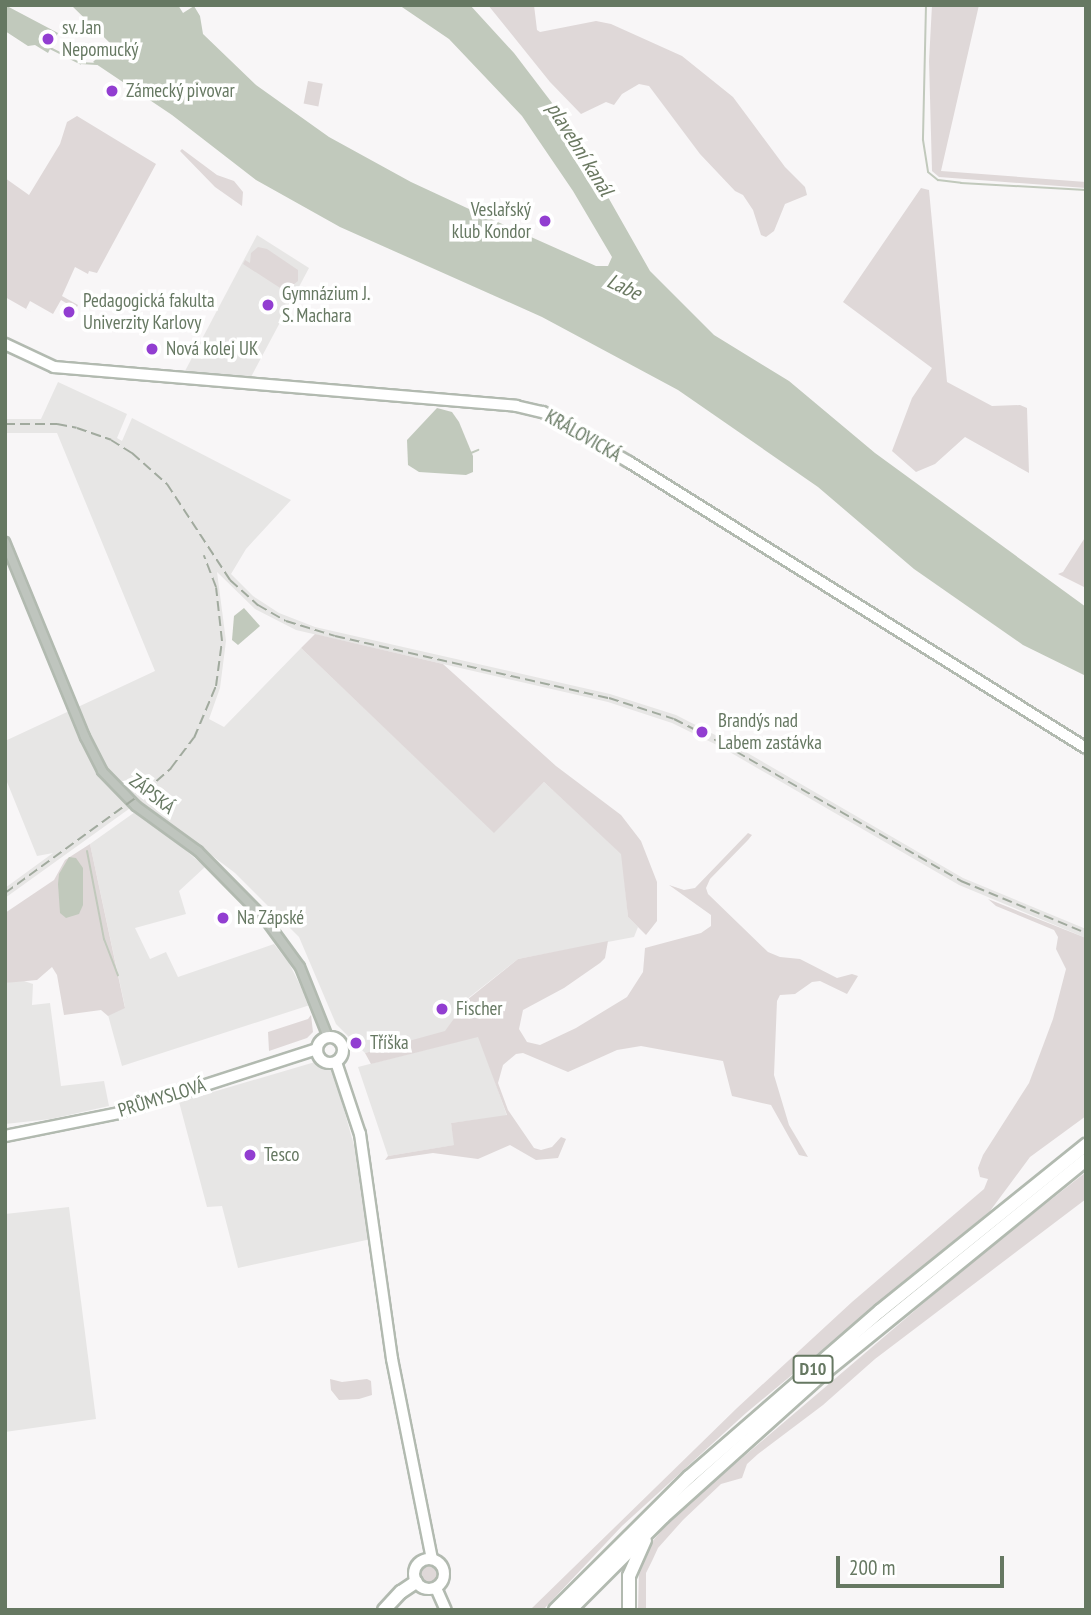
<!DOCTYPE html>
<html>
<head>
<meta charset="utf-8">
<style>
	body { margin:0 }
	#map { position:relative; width:1091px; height:1615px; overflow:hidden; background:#f8f6f7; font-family:"PT Sans Narrow",sans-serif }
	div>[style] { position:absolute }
	.built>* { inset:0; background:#e7e6e5 }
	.green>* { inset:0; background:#dfd8d8; transform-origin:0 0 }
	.round { border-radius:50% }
	.water>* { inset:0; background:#c1c9bc }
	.stream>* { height:2px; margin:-1px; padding:0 1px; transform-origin:1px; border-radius:1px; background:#c1c9bc }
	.roads { filter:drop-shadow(2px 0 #b2bab0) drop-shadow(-2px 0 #b2bab0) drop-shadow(0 2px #b2bab0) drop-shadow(0 -2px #b2bab0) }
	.tertiary>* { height:8px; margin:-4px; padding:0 4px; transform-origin:4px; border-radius:4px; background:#bfc5be }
	.secondary>* { height:10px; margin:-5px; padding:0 5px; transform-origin:5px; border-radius:5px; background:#fff }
	.secondary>.ring { margin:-5px; padding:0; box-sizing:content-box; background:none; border:10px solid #fff; border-radius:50% }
	.motorway>* { height:12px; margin:-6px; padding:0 6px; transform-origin:6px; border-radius:6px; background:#fff }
	.rail>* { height:2px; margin-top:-1px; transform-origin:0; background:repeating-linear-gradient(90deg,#a1aa9e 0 10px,transparent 0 15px) }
	.dots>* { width:19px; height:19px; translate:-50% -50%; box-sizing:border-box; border:4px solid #fff; border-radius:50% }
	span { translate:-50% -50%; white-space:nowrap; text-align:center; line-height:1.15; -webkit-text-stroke:7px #fff; paint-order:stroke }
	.shield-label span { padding:2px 5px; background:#fff; border:2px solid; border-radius:5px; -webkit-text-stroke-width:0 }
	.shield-label { font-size:18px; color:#667862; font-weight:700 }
	.poi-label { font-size:19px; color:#667862 }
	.left { translate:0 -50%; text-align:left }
	.right { translate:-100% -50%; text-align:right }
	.street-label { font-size:19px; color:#667862 }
	.water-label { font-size:21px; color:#6a7861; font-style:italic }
	.frame { position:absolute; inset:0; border:7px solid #667862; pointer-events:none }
	.scale { position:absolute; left:836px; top:1556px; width:168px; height:32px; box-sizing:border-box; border:4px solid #667862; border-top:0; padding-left:9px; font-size:21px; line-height:24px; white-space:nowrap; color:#667862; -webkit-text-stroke:5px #fff; paint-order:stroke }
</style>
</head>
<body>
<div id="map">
	<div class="built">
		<i style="clip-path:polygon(257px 235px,309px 268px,251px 377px,185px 371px)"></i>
		<i style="clip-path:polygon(58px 382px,127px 414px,117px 438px,122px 441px,132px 418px,291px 500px,246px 549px,231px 574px,253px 596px,279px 613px,315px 627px,610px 694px,676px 715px,725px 740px,963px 878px,1086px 929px,1086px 938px,959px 885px,721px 747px,672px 723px,608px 702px,296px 630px,255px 609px,217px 572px,226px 641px,220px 688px,209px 719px,224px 727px,301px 648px,494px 832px,544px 782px,622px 854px,628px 917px,638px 927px,634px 937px,518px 959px,467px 999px,445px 1032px,365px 1053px,336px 1024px,299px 937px,235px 873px,140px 801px,5px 898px,5px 888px,53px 853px,37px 856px,5px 777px,5px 741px,155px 671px,57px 433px,5px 433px,5px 419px,41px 419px)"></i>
		<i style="clip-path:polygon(135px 812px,176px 842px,205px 867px,179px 891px,186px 914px,135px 928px,150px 959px,166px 952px,178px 977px,274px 944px,289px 963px,310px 1005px,122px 1066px,108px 1015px,125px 1007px,90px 844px)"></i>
		<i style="clip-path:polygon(21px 980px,33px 984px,32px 1005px,50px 1003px,61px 1086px,104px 1081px,109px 1106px,51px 1119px,5px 1124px,5px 983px)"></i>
		<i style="clip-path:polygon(479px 1036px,507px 1116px,451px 1123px,455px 1145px,388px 1156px,358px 1067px)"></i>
		<i style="clip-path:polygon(315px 1062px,333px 1071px,361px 1170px,371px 1239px,238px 1268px,222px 1206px,207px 1207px,179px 1102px)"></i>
		<i style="clip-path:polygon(69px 1207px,96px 1419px,5px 1432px,5px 1214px)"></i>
	</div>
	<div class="green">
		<i style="clip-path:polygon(488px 5px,534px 5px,537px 30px,540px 32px,596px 21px,611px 24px,682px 56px,733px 97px,785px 167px,805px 187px,807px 195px,785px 204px,774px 231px,766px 237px,761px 235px,753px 210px,743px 195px,735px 191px,700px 154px,649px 86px,639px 84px,622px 94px,614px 105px,606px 102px,581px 114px,550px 82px)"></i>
		<i style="clip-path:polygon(932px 5px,979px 5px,941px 171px,1086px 182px,1086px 188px,939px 177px,932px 171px,929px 61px)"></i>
		<i style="left:308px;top:81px;width:15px;height:23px;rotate:11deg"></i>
		<i style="clip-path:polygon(77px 116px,156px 164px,97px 273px,89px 271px,88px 274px,75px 267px,62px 296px,78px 305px,76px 309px,61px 300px,53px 314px,30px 301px,26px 309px,35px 314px,5px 297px,5px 178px,29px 195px,60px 144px,67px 122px)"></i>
		<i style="clip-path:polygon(182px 149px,217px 175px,234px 181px,243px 192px,242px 206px,215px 187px,180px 151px)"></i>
		<i style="clip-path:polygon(921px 188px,929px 190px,947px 382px,992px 406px,1020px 405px,1027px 408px,1029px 473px,965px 437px,935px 464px,916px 472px,892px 451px,912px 398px,932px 368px,843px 302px)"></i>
		<i style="clip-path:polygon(258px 247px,267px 249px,298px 270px,298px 281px,289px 288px,294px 291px,291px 295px,243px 264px,245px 260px,250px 263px,251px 253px)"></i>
		<i style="clip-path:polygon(1086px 536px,1086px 588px,1058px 574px,1063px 572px)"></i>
		<i style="clip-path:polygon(315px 634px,443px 664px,556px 766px,621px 815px,641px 841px,657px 882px,657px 921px,646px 935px,628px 917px,621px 854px,544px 782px,494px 833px,301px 648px)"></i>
		<i style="clip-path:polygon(748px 833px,752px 835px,748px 840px,710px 879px,706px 888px,708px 894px,768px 952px,780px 957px,800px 959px,837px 978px,852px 974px,858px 976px,847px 994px,820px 981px,812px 982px,795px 994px,780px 995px,777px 1001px,774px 1075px,789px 1125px,808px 1157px,799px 1155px,771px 1105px,732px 1096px,723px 1061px,641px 1046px,617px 1050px,568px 1072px,523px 1053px,516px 1054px,503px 1065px,498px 1083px,508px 1110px,534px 1148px,541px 1150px,552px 1147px,561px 1137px,566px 1139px,558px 1158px,536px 1160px,510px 1145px,478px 1159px,433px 1153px,385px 1160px,388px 1156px,454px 1145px,451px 1123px,507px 1115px,478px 1037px,371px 1064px,365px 1053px,445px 1031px,467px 1000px,518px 959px,608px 941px,605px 958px,600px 963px,564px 988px,523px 1010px,519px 1029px,527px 1042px,540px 1045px,576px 1028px,627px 997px,643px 972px,645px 948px,701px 933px,711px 926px,711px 915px,669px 885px,684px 890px,695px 888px)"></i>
		<i style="clip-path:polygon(90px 844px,125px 1008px,108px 1016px,101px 1010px,64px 1015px,57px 975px,52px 967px,37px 980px,5px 983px,5px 913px,54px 880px,65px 860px)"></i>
		<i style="clip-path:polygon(988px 899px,1086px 938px,1086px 1116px,1030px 1157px,990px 1211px,746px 1413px,622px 1526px,543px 1610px,530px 1610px,737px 1408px,852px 1302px,984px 1189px,988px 1179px,980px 1177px,978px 1168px,983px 1155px,1029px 1083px,1053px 1019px,1066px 969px,1056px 949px,1058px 937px,1054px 930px,996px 906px)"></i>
		<i style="clip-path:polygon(311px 1015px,313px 1032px,307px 1038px,269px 1051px,268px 1032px,308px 1019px)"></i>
		<i style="clip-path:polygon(1086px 1172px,1086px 1199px,875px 1359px,823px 1405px,758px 1454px,747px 1464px,742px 1478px,721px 1484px,683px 1520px,658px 1548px,652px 1561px,646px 1573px,646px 1610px,638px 1610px,639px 1568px,645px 1550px,674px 1516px,973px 1261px)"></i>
		<i style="clip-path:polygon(330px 1379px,342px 1382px,367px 1379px,371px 1381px,372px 1395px,359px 1399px,339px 1400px,331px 1390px)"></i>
		<i class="round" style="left:418px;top:1563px;width:22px;height:22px"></i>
	</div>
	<div class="water">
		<i style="clip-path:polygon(5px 5px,58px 33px,48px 53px,35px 45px,28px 46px,5px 31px)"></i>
		<i style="clip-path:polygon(71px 5px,178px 5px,183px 13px,194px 6px,200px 16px,203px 34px,256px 85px,329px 137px,411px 182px,482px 215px,596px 266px,608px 266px,612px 257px,573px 191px,522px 116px,449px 39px,399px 5px,470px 5px,514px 53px,562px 116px,650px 271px,714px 335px,789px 381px,875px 453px,1086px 607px,1086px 676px,1023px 645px,914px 569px,818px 487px,678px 390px,542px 317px,340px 227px,256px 180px,172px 115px,93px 62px,111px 44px)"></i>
		<i style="clip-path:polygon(437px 408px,452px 412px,459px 422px,473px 456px,473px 472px,466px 475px,419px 472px,408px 465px,407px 440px)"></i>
		<i style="clip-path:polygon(244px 608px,260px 626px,238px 645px,232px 640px,234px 616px)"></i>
		<i style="clip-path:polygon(69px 857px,76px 858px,83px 868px,83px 905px,79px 914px,66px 918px,60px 913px,58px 884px,59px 874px)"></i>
	</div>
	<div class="stream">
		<i style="left:926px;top:5px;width:135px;rotate:91.3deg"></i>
		<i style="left:923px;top:140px;width:32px;rotate:81deg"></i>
		<i style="left:928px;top:172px;width:13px;rotate:39deg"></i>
		<i style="left:938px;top:180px;width:23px;rotate:7deg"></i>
		<i style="left:961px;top:183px;width:125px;rotate:3.2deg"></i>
		<i style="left:50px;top:48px;width:34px;rotate:27deg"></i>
		<i style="left:80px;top:63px;width:17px;rotate:3deg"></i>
		<i style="left:471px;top:453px;width:8px;rotate:-23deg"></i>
		<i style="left:87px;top:851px;width:90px;rotate:79.1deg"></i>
		<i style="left:104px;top:939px;width:39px;rotate:69deg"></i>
	</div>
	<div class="roads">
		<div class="tertiary">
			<i style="left:5px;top:542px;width:211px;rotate:67.7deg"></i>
			<i style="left:85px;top:737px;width:38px;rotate:63deg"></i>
			<i style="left:102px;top:771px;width:49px;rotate:45.8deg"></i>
			<i style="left:136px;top:806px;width:77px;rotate:36deg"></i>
			<i style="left:198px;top:851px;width:95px;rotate:45.4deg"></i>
			<i style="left:265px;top:919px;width:59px;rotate:53.9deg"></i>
			<i style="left:300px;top:967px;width:75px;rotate:68.2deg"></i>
		</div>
		<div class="secondary">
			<i style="left:5px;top:344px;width:54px;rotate:25.1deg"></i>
			<i style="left:54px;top:367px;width:464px;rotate:4.8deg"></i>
			<i style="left:516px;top:406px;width:28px;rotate:13deg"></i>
			<i style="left:543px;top:412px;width:99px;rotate:30.2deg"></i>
			<i style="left:629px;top:462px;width:539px;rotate:32.04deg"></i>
			<i class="ring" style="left:317px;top:1037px;width:16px;height:16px"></i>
			<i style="left:336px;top:1062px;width:76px;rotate:71.6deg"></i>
			<i style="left:360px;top:1134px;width:227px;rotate:81.9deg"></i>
			<i style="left:392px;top:1359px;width:204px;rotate:78.7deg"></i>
			<i style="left:5px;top:1136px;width:116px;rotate:-11.4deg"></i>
			<i style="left:119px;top:1113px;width:208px;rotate:-17.9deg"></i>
			<i class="ring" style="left:414px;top:1559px;width:20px;height:20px"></i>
			<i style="left:436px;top:1588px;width:24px;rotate:66deg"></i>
		</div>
		<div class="motorway">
			<i style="left:384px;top:1610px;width:25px;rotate:-47deg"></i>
			<i style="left:401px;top:1592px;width:18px;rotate:-34deg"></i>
			<i style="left:555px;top:1610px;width:189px;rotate:-44.8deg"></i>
			<i style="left:689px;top:1477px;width:253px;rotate:-41deg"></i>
			<i style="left:880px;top:1311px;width:265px;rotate:-38.9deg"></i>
			<i style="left:570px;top:1610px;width:132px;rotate:-45deg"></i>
			<i style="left:663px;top:1517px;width:211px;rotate:-41.9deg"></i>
			<i style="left:820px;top:1376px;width:343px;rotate:-39.1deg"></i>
			<i style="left:629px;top:1610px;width:34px;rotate:-90deg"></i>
			<i style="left:629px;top:1576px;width:39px;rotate:-66deg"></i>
		</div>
	</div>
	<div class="rail">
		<i style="left:5px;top:424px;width:52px"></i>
		<i style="left:57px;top:424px;width:20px;rotate:11deg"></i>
		<i style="left:77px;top:428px;width:36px;rotate:19deg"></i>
		<i style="left:111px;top:440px;width:25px;rotate:32deg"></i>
		<i style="left:132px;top:453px;width:47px;rotate:41.5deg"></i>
		<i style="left:167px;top:484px;width:115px;rotate:56.7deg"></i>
		<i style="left:230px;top:580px;width:38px;rotate:42deg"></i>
		<i style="left:258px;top:605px;width:32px;rotate:30deg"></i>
		<i style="left:286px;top:621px;width:51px;rotate:17deg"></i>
		<i style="left:335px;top:636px;width:281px;rotate:12.8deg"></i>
		<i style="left:609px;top:698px;width:68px;rotate:17.9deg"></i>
		<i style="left:674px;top:719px;width:55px;rotate:27deg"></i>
		<i style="left:723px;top:744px;width:275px;rotate:29.9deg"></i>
		<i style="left:961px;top:881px;width:135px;rotate:22.6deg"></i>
		<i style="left:5px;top:893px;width:173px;rotate:-36.1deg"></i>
		<i style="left:145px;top:791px;width:35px;rotate:-41deg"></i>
		<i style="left:171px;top:768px;width:38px;rotate:-53deg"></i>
		<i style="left:194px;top:738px;width:56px;rotate:-67.1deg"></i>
		<i style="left:216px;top:686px;width:45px;rotate:-82.4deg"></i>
		<i style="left:222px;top:641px;width:54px;rotate:-96.3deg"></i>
		<i style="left:216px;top:587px;width:34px;rotate:-111deg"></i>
	</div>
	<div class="dots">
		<i style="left:48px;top:39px;background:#923ed1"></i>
		<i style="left:112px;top:91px;background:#923ed1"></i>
		<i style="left:545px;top:221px;background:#923ed1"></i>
		<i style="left:268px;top:305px;background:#923ed1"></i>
		<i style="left:69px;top:312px;background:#923ed1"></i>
		<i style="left:152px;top:349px;background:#923ed1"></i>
		<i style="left:702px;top:732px;background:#923ed1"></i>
		<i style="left:223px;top:918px;background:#923ed1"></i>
		<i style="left:442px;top:1009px;background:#923ed1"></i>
		<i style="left:356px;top:1043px;background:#923ed1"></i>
		<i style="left:250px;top:1155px;background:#923ed1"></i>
	</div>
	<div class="shield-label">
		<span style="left:813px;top:1369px">D10</span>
	</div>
	<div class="poi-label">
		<span class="left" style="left:62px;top:39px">sv. Jan<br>Nepomucký</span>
		<span class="left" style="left:126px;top:91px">Zámecký pivovar</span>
		<span class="right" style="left:531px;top:221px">Veslařský<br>klub Kondor</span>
		<span class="left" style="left:282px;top:305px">Gymnázium J.<br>S. Machara</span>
		<span class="left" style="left:83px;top:312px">Pedagogická fakulta<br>Univerzity Karlovy</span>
		<span class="left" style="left:166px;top:349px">Nová kolej UK</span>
		<span class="left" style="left:718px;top:732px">Brandýs nad<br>Labem zastávka</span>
		<span class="left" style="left:237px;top:918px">Na Zápské</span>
		<span class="left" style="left:456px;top:1009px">Fischer</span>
		<span class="left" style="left:370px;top:1043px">Tříška</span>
		<span class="left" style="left:264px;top:1155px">Tesco</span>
	</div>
	<div class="street-label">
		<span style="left:583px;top:436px;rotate:30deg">KRÁLOVICKÁ</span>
		<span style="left:152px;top:794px;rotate:38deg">ZÁPSKÁ</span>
		<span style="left:162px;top:1098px;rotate:-17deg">PRŮMYSLOVÁ</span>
	</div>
	<div class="water-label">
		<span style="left:580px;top:149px;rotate:58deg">plavební kanál</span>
		<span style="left:624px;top:287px;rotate:25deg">Labe</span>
	</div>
	<div class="frame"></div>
	<div class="scale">200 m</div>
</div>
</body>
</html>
